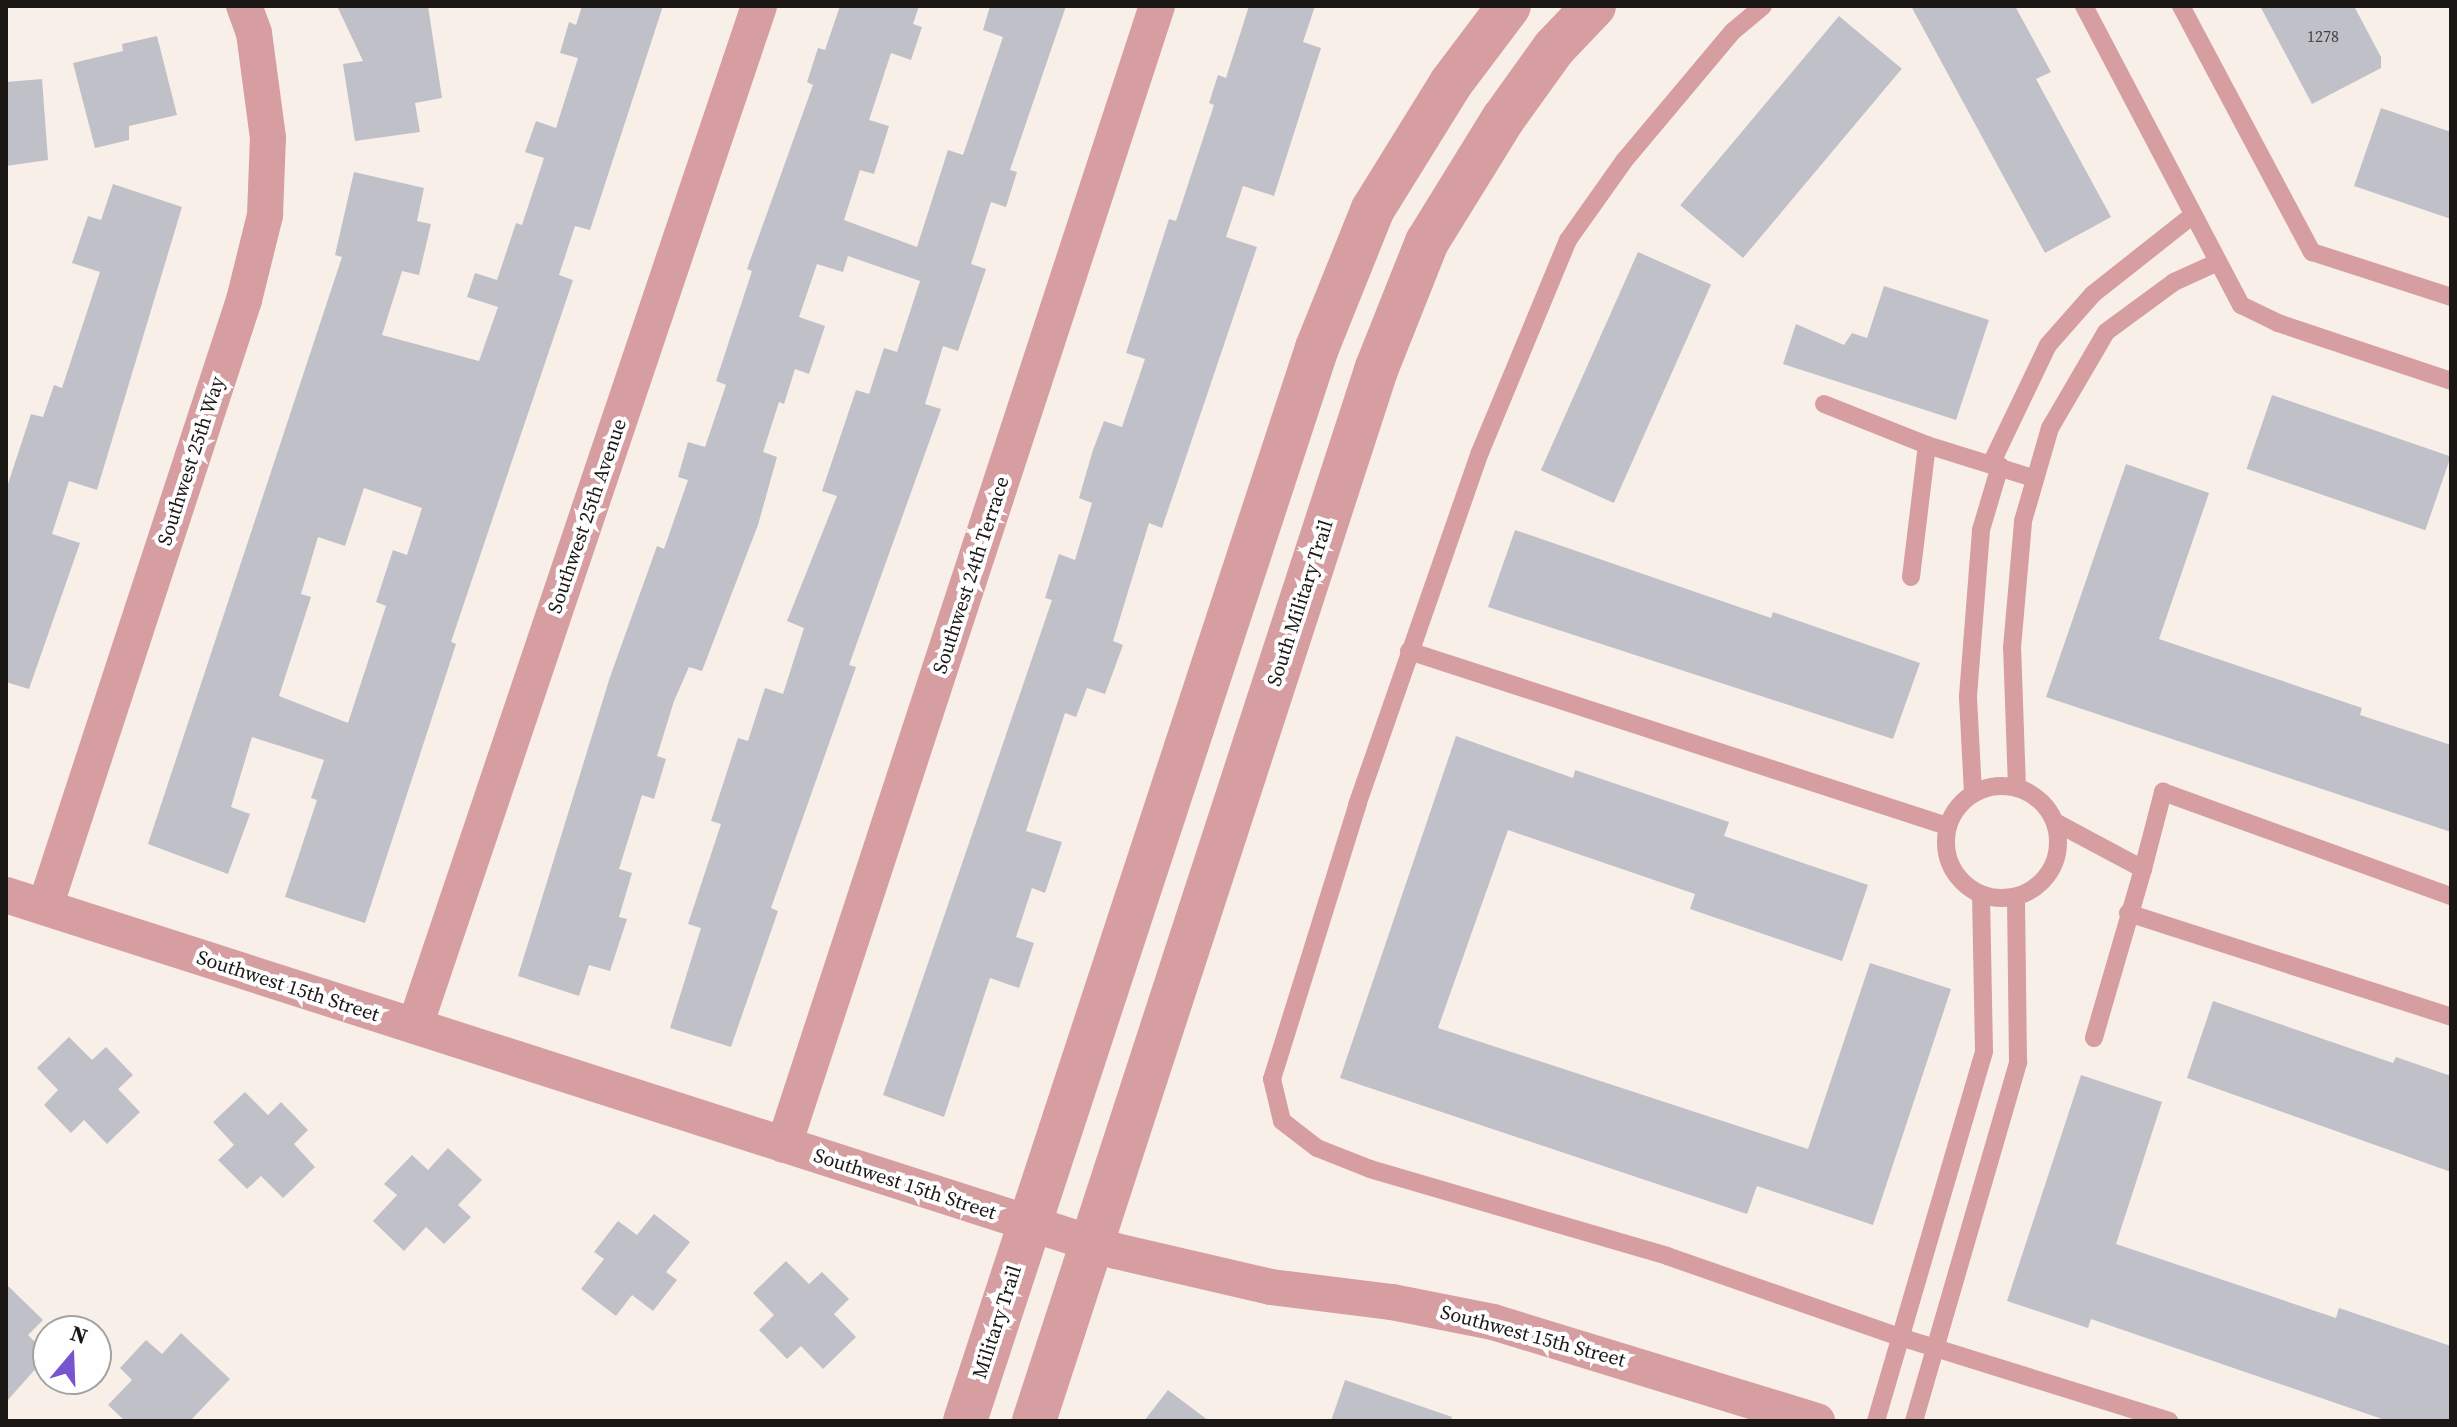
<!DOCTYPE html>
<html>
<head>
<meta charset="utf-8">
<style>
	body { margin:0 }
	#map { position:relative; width:2457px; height:1427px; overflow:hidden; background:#f8efe9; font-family:"Source Serif 4",serif }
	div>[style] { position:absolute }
	.building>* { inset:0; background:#c0c0c9; transform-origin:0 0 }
	.service>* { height:18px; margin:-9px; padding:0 9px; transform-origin:9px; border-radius:9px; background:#d69ea1 }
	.service>.ring { margin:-9px; padding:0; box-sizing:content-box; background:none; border:18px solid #d69ea1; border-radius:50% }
	.minor>* { height:36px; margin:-18px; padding:0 18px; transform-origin:18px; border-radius:18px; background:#d69ea1 }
	.tertiary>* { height:44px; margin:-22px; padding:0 22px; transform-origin:22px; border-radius:22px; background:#d69ea1 }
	span { translate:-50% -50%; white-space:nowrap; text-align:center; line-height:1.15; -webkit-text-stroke:8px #fefefe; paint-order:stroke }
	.number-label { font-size:16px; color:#444142 }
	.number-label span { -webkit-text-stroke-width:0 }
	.street-label { font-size:20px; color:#1a1715 }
	.frame { position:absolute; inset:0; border:8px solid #1a1715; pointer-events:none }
	.north { position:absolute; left:32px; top:1315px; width:80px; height:80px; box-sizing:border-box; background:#fefefe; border:2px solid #a3a2a1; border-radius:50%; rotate:19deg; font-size:22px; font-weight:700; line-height:32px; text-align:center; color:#1a1715 }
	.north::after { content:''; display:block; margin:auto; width:28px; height:36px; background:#7755cf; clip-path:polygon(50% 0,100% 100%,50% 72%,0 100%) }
</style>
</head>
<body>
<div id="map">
	<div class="building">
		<i style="clip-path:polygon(337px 6px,428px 6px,442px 98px,415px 103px,420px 132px,355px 141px,343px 64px,363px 61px)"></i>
		<i style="clip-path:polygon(evenodd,582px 6px,663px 6px,590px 230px,575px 226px,559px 275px,573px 280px,451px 642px,456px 644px,365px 923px,285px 897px,317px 800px,311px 798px,324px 760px,252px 737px,231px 807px,250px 814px,228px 874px,148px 844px,342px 257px,335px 255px,354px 172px,424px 188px,417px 221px,431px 224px,419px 275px,402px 271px,382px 335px,479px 361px,498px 307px,467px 297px,475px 273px,497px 280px,516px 223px,522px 225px,544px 158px,525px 152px,536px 121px,556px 128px,578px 58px,560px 53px,569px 22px,576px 25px,582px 6px,364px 488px,422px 508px,407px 555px,393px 550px,376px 602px,386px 606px,348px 723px,279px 696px,311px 597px,301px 594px,318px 537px,345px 546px,364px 488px)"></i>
		<i style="clip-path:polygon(840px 6px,919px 6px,913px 24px,922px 27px,911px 60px,891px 53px,869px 120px,889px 126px,874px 174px,860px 170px,844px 220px,917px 247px,948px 150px,963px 155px,1003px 37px,983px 30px,990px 6px,1066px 6px,1010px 170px,1017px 172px,1006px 207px,991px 202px,971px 264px,986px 269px,958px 351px,943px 346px,925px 404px,941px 409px,849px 665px,856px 667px,771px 908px,778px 911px,731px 1047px,670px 1028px,701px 928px,688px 924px,721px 824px,711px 821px,738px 738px,748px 741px,765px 688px,783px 694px,804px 628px,787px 621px,837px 496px,822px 491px,856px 390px,869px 394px,884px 348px,897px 352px,920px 281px,848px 256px,843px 272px,817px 264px,799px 317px,825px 326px,809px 374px,795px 369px,784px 404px,779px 402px,763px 452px,777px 457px,758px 525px,702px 671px,689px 667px,674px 701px,657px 756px,666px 759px,654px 799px,642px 795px,619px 869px,632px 873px,619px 917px,627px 919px,610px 971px,589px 965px,579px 996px,518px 976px,610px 677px,657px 546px,664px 549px,688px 480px,678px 477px,688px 442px,705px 447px,726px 385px,716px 381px,752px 271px,747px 269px,813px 85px,807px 82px,818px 48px,825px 50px)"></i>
		<i style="clip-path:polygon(1249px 6px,1315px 6px,1303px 42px,1321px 48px,1274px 196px,1243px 186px,1226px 237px,1257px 247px,1162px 528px,1149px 523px,1113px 641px,1123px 645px,1105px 694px,1087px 688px,1076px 717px,1065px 713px,1026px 831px,1062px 842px,1045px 893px,1032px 888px,1016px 937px,1034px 943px,1019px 988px,990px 978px,944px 1117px,883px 1095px,1052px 600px,1045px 598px,1059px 554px,1075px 560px,1092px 503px,1079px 498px,1093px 450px,1104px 421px,1122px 427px,1145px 359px,1126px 353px,1169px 219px,1176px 221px,1214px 105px,1209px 103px,1218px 75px,1226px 78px)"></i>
		<i style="clip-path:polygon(1911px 6px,2015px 6px,2051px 72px,2036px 79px,2111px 217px,2045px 253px)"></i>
		<i style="clip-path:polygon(2260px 6px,2354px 6px,2381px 57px,2381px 68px,2312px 104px)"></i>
		<i style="left:1839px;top:16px;width:82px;height:247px;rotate:40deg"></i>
		<i style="clip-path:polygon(157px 36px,177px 115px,129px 126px,129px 140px,95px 148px,73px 63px,123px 51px,122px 44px)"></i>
		<i style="clip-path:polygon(42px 79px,48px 160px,6px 166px,6px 82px)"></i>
		<i style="clip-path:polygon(2381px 108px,2451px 132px,2451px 219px,2354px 186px)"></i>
		<i style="clip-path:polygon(113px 184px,182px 207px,97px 490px,69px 481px,52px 534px,80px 543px,29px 689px,6px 682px,6px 490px,31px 414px,43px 417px,54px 385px,62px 388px,100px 272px,72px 263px,88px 216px,101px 220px)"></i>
		<i style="left:1638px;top:252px;width:80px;height:239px;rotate:24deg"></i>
		<i style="clip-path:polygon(1884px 286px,1989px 320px,1956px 420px,1783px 364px,1796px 324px,1844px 345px,1852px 333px,1867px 338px)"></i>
		<i style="left:2272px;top:395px;width:189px;height:78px;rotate:19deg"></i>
		<i style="clip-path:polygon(2126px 464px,2209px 493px,2159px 639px,2362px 708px,2360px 715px,2451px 745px,2451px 832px,2046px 697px)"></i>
		<i style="clip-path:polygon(1515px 530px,1771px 618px,1773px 612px,1920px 663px,1893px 739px,1488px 607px)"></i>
		<i style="clip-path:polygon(1456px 736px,1573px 778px,1575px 770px,1729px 822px,1724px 836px,1868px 885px,1842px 961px,1690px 909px,1695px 894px,1508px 830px,1438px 1028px,1808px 1149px,1870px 963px,1951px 989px,1873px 1225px,1757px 1186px,1747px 1214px,1340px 1078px)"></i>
		<i style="clip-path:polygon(2213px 1001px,2393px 1063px,2396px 1057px,2451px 1076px,2451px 1172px,2187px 1078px)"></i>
		<i style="clip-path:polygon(69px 1037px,92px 1060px,106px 1047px,133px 1075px,118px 1089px,140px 1112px,107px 1144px,84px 1120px,71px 1133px,44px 1105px,58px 1090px,37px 1068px)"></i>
		<i style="clip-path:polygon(2081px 1075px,2162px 1102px,2116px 1244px,2336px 1318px,2339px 1308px,2451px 1346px,2451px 1421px,2388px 1421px,2091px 1319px,2088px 1328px,2007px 1301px)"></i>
		<i style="clip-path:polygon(245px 1092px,268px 1115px,281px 1102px,308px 1130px,294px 1144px,315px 1167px,283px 1198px,261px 1176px,247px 1189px,218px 1160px,234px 1145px,213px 1122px)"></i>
		<i style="clip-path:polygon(448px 1148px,482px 1180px,458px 1205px,471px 1217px,444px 1244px,426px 1227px,404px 1251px,373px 1221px,397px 1195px,384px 1184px,412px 1155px,428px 1170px)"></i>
		<i style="clip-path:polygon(654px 1214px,690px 1242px,666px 1272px,677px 1280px,653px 1311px,632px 1295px,616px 1316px,581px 1289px,604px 1259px,594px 1252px,618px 1221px,637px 1235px)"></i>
		<i style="clip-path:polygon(786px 1261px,809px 1284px,822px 1272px,849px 1299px,834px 1314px,856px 1337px,823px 1369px,801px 1346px,787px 1359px,759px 1330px,774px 1315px,753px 1293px)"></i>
		<i style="clip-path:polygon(6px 1284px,43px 1320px,28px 1335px,48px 1355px,6px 1402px)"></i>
		<i style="clip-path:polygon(181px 1333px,230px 1379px,190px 1421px,125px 1421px,108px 1405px,132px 1380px,120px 1368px,146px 1340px,162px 1354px)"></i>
		<i style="clip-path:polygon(1345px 1380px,1452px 1417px,1451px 1421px,1331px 1421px)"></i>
		<i style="clip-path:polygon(1168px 1390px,1209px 1421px,1144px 1421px)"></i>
	</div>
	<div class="service">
		<i style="left:1763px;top:6px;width:39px;rotate:140deg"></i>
		<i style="left:1733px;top:31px;width:170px;rotate:130deg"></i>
		<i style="left:1624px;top:161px;width:97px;rotate:125.3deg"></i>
		<i style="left:1568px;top:240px;width:230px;rotate:112.5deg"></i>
		<i style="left:1480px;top:452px;width:372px;rotate:109.2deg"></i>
		<i style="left:1358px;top:803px;width:289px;rotate:107.3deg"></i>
		<i style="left:1272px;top:1079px;width:43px;rotate:76.6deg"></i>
		<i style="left:1282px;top:1121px;width:44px;rotate:37.6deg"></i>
		<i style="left:1317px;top:1148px;width:57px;rotate:21.6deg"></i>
		<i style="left:1370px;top:1169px;width:309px;rotate:16.3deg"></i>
		<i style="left:1667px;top:1256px;width:247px;rotate:19.2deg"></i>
		<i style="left:1900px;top:1337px;width:282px;rotate:17.3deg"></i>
		<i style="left:2084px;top:6px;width:338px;rotate:62.3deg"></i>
		<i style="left:2241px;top:305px;width:41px;rotate:25.9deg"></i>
		<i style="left:2278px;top:323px;width:182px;rotate:18.5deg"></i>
		<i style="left:2181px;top:6px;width:279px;rotate:62deg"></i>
		<i style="left:2312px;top:252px;width:146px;rotate:17.9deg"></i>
		<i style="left:1824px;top:404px;width:111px;rotate:21.7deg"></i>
		<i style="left:1991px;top:464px;width:132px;rotate:-64.4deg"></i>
		<i style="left:2048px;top:345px;width:68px;rotate:-48.6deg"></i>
		<i style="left:2093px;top:294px;width:127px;rotate:-38.3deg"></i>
		<i style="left:1911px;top:577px;width:133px;rotate:-83.1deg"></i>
		<i style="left:1927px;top:445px;width:111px;rotate:17.3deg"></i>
		<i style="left:1409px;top:651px;width:566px;rotate:18.02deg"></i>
		<i class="ring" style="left:1946px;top:786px;width:94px;height:94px"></i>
		<i style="left:2017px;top:788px;width:140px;rotate:-92deg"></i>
		<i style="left:2012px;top:648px;width:127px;rotate:-85deg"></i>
		<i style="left:2023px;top:521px;width:97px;rotate:-73.8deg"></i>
		<i style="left:2050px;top:428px;width:111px;rotate:-59.7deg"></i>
		<i style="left:2106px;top:332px;width:84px;rotate:-36.3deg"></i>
		<i style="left:2174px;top:282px;width:48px;rotate:-24.4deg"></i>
		<i style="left:1973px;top:793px;width:97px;rotate:-93deg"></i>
		<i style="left:1968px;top:696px;width:167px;rotate:-85.5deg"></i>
		<i style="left:1981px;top:530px;width:67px;rotate:-73.5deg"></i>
		<i style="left:2055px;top:822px;width:100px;rotate:28.1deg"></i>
		<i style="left:2143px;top:869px;width:176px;rotate:106.2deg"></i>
		<i style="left:2143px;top:869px;width:80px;rotate:-75.4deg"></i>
		<i style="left:2163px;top:792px;width:306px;rotate:19.9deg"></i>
		<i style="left:2128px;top:913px;width:339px;rotate:17.8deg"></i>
		<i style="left:1876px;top:1421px;width:385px;rotate:-73.7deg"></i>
		<i style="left:1984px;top:1051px;width:156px;rotate:-91.1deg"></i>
		<i style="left:1914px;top:1421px;width:374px;rotate:-73.8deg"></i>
		<i style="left:2018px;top:1062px;width:165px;rotate:-90.7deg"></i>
	</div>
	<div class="minor">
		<i style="left:6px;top:895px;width:1166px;rotate:17.78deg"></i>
		<i style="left:1116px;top:1251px;width:159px;rotate:13.1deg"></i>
		<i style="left:1271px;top:1287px;width:122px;rotate:7.1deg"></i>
		<i style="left:1392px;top:1302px;width:103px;rotate:11.2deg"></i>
		<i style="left:1493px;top:1322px;width:339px;rotate:17deg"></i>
		<i style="left:45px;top:907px;width:639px;rotate:-71.85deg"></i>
		<i style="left:244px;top:300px;width:88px;rotate:-76.1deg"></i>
		<i style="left:265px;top:215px;width:77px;rotate:-87.8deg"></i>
		<i style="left:268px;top:138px;width:106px;rotate:-97.6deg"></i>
		<i style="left:254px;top:33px;width:29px;rotate:-110deg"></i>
		<i style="left:415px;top:1026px;width:1076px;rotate:-71.36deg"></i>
		<i style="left:784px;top:1145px;width:1199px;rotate:-71.87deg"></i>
	</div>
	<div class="tertiary">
		<i style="left:965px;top:1421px;width:1129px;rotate:-71.84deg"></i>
		<i style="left:1317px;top:348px;width:150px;rotate:-68.1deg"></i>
		<i style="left:1373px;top:209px;width:148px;rotate:-58.2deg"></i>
		<i style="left:1451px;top:83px;width:96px;rotate:-53deg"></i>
		<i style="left:1034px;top:1421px;width:1105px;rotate:-71.97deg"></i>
		<i style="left:1376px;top:370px;width:138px;rotate:-68.3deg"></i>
		<i style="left:1427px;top:242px;width:145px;rotate:-58.3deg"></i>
		<i style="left:1503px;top:119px;width:87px;rotate:-54.3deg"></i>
		<i style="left:1554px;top:48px;width:58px;rotate:-46.4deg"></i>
	</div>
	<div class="number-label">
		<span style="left:2323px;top:36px">1278</span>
	</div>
	<div class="street-label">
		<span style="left:191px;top:461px;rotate:-72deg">Southwest 25th Way</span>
		<span style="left:587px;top:516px;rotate:-71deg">Southwest 25th Avenue</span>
		<span style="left:971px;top:575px;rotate:-72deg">Southwest 24th Terrace</span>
		<span style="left:1300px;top:603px;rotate:-72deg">South Military Trail</span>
		<span style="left:288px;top:986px;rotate:18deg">Southwest 15th Street</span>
		<span style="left:905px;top:1184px;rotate:18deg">Southwest 15th Street</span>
		<span style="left:997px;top:1322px;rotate:-72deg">Military Trail</span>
		<span style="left:1533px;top:1336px;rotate:15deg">Southwest 15th Street</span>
	</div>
	<div class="frame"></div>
	<div class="north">N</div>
</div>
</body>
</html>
